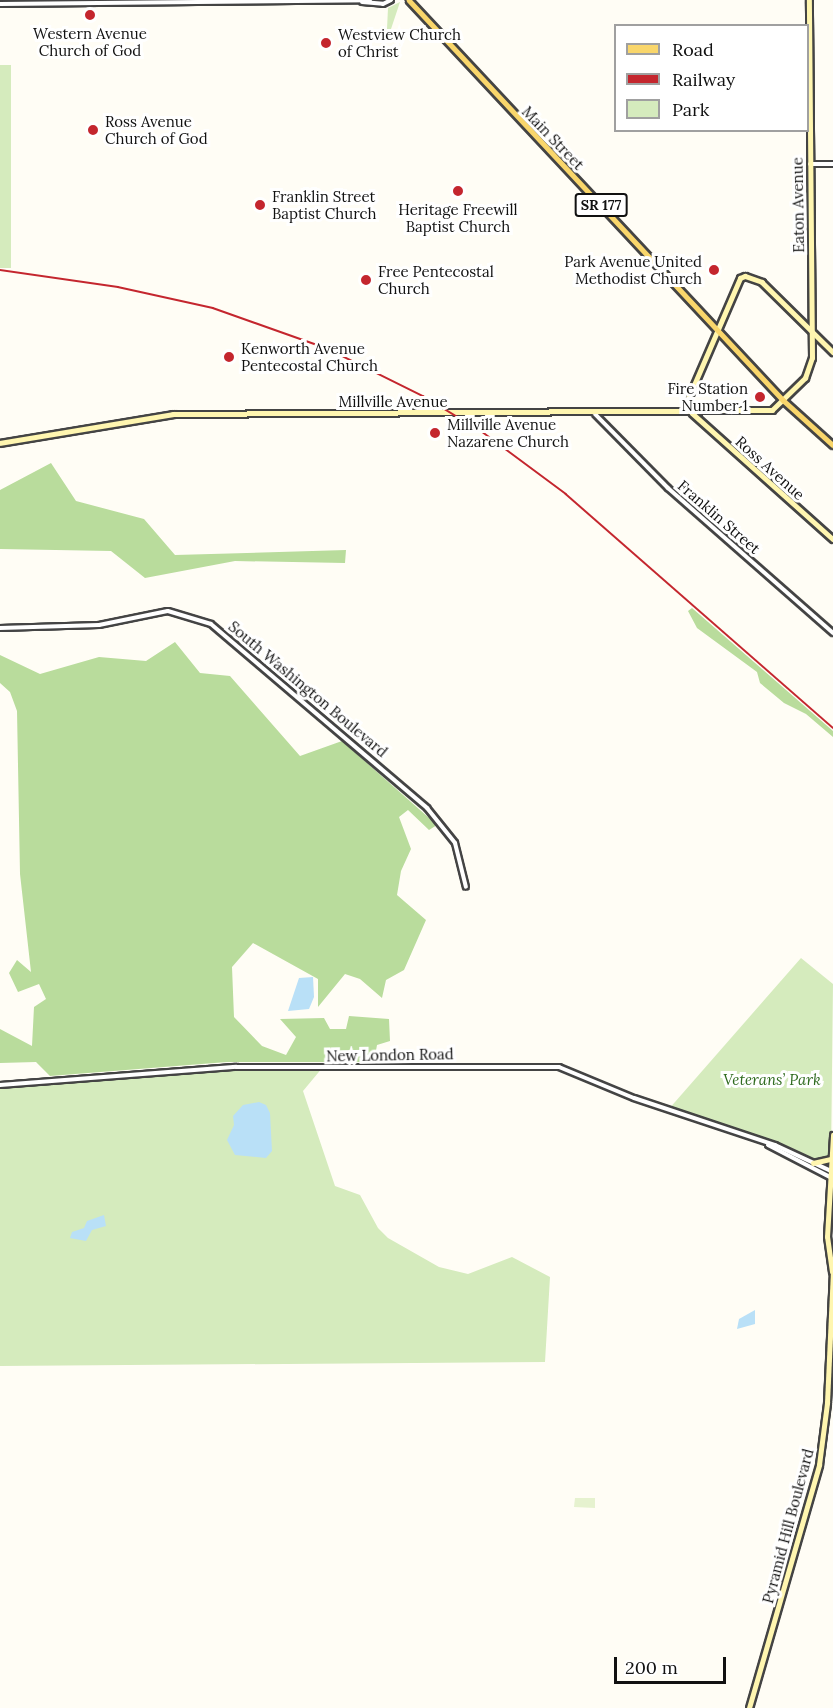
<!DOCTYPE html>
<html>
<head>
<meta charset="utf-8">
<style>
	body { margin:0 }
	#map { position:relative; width:833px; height:1708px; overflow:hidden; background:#fffdf5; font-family:Lora,serif }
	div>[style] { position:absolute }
	.green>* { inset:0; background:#d5ebbd; transform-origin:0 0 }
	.forest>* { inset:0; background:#b9dc9c }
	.pitch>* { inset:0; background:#e6f2cf }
	.water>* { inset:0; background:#b9e0f7 }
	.roads { filter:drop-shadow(2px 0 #444) drop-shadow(-2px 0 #444) drop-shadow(0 2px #444) drop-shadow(0 -2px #444) }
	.tertiary>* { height:4px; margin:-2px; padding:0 2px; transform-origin:2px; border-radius:2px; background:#fff }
	.secondary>* { height:4.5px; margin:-2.25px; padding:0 2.25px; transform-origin:2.25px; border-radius:2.25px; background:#fff6b0 }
	.primary>* { height:4.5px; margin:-2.25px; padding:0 2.25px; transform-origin:2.25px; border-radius:2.25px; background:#f9d66b }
	.rail>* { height:1.5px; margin:-0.75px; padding:0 0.75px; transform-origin:0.75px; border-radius:0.75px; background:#c4262e }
	.dots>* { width:16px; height:16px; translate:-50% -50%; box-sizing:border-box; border:3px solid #fff; border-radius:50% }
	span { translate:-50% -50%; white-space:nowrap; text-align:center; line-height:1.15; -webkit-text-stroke:6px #fff; paint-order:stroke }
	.shield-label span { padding:2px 4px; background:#fff; border:2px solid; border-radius:4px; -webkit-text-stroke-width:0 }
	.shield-label { font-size:14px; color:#111; font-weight:700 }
	.poi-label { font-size:15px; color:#111 }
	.left { translate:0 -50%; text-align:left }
	.right { translate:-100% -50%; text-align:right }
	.street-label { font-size:15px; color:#111 }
	.park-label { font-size:15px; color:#2f6b1f; font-style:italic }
	.legend { position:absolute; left:614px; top:24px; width:195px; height:108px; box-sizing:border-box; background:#fff; border:2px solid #a0a0a0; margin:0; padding:8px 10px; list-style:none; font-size:18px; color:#111 }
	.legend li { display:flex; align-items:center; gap:12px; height:30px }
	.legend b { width:30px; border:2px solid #a0a0a0 }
	.scale { position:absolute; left:614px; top:1657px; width:112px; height:27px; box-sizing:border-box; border:3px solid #111; border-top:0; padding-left:8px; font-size:18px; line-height:21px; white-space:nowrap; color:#111; -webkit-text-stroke:4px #fff; paint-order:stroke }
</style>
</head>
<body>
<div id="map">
	<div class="green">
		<i style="clip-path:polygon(400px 2px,391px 29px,387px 29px,388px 8px)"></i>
		<i style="left:0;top:65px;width:11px;height:203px"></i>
		<i style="clip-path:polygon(801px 958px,833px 984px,831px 1159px,813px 1163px,775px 1145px,668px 1110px)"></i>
		<i style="clip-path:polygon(323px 1067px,303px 1091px,335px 1186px,360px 1195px,378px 1228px,388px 1238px,439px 1267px,468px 1274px,512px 1257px,550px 1277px,545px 1362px,0 1366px,0 1085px,199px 1069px)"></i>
	</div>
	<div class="forest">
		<i style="clip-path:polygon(51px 463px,76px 501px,144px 519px,175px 555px,346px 550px,345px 563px,235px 561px,145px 578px,111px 551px,0 549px,0 490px)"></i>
		<i style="clip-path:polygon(692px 608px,833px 731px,833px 737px,806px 714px,784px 703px,760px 683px,757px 672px,697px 628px,688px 611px)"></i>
		<i style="clip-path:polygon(175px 642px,200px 673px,230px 676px,300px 756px,342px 741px,437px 825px,429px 830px,408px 810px,399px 817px,411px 849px,401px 871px,397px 895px,426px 920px,404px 970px,386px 980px,382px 998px,360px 979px,345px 974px,318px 1007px,318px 979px,253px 943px,232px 967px,234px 1017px,262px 1046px,286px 1055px,296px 1037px,280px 1019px,324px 1018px,330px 1029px,346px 1029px,349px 1016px,389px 1019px,390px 1041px,377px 1045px,374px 1062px,227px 1062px,50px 1076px,36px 1062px,0 1063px,0 1029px,32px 1046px,34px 1007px,46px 999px,39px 984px,18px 992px,9px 973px,17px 960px,31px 972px,20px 874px,17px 711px,10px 692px,0 683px,0 655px,40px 674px,99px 657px,146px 661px)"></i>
	</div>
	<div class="pitch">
		<i style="clip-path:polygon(575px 1498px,595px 1498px,595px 1508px,574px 1507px)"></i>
	</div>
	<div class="water">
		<i style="clip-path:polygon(313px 977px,314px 997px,309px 1009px,288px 1011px,299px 978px)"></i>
		<i style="clip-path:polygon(259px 1102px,266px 1105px,270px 1113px,272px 1151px,266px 1158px,235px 1155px,227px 1140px,234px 1125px,233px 1116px,243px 1105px)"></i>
		<i style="clip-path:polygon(104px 1215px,106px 1226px,92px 1230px,86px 1241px,70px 1238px,72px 1232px,84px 1228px,87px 1221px)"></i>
		<i style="clip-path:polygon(755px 1310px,755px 1324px,737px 1329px,739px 1319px)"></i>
	</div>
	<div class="roads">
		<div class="tertiary">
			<i style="left:362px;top:2px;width:21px;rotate:5deg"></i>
			<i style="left:383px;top:4px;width:9px;rotate:-27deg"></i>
			<i style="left:0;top:4px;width:370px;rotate:-0.6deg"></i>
			<i style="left:810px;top:164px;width:23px"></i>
			<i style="left:595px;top:414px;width:104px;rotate:45.4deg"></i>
			<i style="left:668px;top:488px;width:220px;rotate:41.3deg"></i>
			<i style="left:0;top:628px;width:99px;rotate:-1.7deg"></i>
			<i style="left:99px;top:625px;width:70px;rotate:-11.5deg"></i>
			<i style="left:168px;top:611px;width:45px;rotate:16.8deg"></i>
			<i style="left:211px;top:624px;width:284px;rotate:40.4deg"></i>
			<i style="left:427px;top:808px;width:45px;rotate:51.3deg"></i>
			<i style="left:455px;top:843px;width:45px;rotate:76deg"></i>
			<i style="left:0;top:1085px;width:237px;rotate:-4.4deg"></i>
			<i style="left:236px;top:1067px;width:323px"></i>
			<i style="left:559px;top:1067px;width:81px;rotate:22.5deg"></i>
			<i style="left:634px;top:1098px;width:149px;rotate:18.4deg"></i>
			<i style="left:775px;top:1145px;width:62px;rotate:24.9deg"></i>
			<i style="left:768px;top:1145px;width:70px;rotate:27.3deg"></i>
		</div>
		<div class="secondary">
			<i style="left:685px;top:406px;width:139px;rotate:-66.7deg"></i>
			<i style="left:740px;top:278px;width:5px;rotate:-22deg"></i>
			<i style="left:745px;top:276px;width:18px;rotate:19deg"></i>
			<i style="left:762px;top:282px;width:100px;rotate:44.6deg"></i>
			<i style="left:692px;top:413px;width:189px;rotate:41.8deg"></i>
			<i style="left:0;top:443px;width:175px;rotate:-9.5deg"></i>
			<i style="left:173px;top:414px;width:599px;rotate:-0.38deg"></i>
			<i style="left:772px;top:410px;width:46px;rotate:-44.1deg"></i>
			<i style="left:805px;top:378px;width:21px;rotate:-71deg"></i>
			<i style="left:812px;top:358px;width:358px;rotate:-90.5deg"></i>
			<i style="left:813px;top:1163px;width:18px;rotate:-13deg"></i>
			<i style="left:832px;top:1272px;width:35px;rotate:-98deg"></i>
			<i style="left:827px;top:1237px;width:102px;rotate:-86.6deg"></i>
			<i style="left:749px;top:1708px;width:253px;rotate:-73.9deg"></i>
			<i style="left:819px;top:1465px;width:63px;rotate:-82.6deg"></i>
			<i style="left:827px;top:1403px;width:134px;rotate:-87.4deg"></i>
		</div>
		<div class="primary">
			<i style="left:409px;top:0;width:548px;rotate:46.92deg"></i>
			<i style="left:783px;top:400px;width:67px;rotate:42deg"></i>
		</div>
	</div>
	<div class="rail">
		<i style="left:0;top:270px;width:119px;rotate:8.2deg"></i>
		<i style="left:118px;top:287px;width:97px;rotate:12.5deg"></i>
		<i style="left:213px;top:308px;width:120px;rotate:19.5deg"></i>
		<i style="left:326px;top:348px;width:108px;rotate:26.3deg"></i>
		<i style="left:423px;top:396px;width:71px;rotate:31.2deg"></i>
		<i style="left:484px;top:433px;width:102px;rotate:36.6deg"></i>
		<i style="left:566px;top:494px;width:355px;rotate:41.2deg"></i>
	</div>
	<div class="dots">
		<i style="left:90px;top:15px;background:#c4262e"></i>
		<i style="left:326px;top:43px;background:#c4262e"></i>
		<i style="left:93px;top:130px;background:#c4262e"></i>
		<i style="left:458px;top:191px;background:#c4262e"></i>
		<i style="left:260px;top:205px;background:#c4262e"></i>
		<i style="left:714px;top:270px;background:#c4262e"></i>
		<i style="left:366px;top:280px;background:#c4262e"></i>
		<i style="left:229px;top:357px;background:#c4262e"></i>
		<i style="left:760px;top:397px;background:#c4262e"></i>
		<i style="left:435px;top:433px;background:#c4262e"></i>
	</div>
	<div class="shield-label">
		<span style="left:601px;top:205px">SR 177</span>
	</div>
	<div class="poi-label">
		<span style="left:90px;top:42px">Western Avenue<br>Church of God</span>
		<span class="left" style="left:338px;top:43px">Westview Church<br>of Christ</span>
		<span class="left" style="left:105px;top:130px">Ross Avenue<br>Church of God</span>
		<span class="left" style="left:272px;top:205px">Franklin Street<br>Baptist Church</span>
		<span style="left:458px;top:218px">Heritage Freewill<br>Baptist Church</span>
		<span class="right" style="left:702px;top:270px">Park Avenue United<br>Methodist Church</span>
		<span class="left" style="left:378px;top:280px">Free Pentecostal<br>Church</span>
		<span class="left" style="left:241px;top:357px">Kenworth Avenue<br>Pentecostal Church</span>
		<span class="right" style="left:748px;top:397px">Fire Station<br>Number 1</span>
		<span class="left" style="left:447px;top:433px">Millville Avenue<br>Nazarene Church</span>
	</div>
	<div class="street-label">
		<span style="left:553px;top:138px;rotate:46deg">Main Street</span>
		<span style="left:798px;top:205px;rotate:-91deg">Eaton Avenue</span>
		<span style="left:393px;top:402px">Millville Avenue</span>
		<span style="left:770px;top:468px;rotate:42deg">Ross Avenue</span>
		<span style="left:719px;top:517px;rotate:41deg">Franklin Street</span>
		<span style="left:308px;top:689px;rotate:40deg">South Washington Boulevard</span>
		<span style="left:390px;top:1055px;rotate:-1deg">New London Road</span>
		<span style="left:788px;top:1526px;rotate:-75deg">Pyramid Hill Boulevard</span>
	</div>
	<div class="park-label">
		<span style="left:772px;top:1080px">Veterans’ Park</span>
	</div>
	<ul class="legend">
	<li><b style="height:8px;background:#f9d66b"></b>Road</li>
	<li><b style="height:8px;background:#c4262e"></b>Railway</li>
	<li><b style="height:16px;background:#d5ebbd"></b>Park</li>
	</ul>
	<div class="scale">200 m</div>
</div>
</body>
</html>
